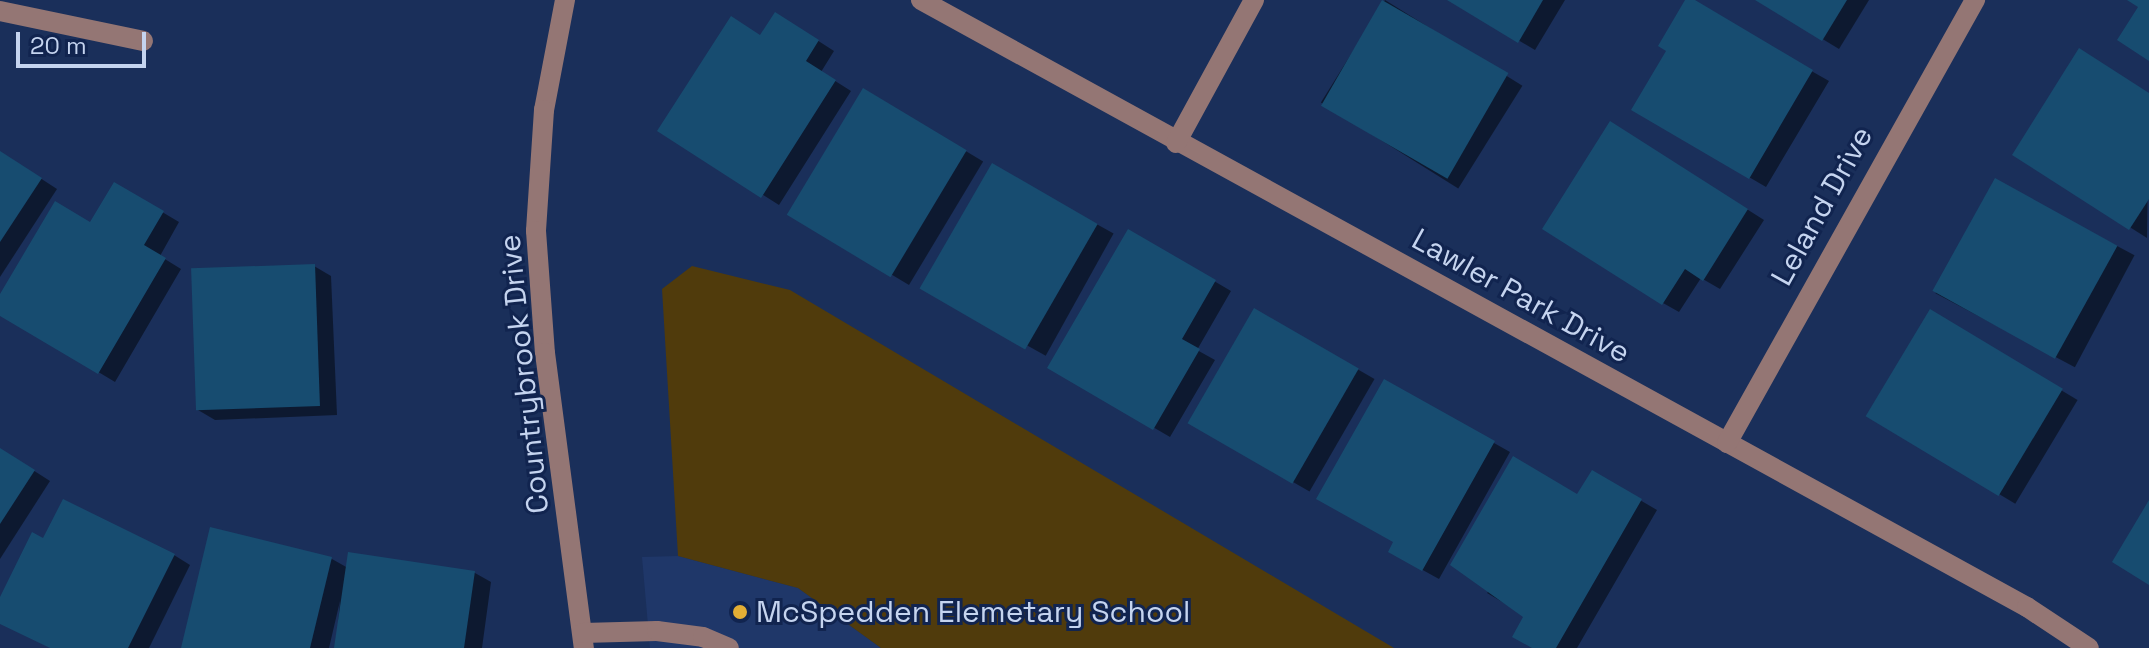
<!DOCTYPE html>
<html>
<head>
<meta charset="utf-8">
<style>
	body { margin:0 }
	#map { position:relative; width:2149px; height:648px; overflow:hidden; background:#1a2f5a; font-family:"Space Grotesk",sans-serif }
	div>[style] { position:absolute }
	.built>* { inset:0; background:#1f3769 }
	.green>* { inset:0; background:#503b0c }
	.shadow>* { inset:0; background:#0007; transform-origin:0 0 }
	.building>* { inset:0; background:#174c70; transform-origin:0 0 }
	.minor>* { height:20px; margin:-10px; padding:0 10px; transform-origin:10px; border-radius:10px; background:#947674 }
	.dots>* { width:22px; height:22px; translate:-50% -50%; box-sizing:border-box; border:4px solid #11244f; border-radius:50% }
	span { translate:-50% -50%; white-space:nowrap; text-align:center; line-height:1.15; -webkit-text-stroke:6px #11244f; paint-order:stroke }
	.street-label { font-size:30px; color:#c5d4ef }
	.poi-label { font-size:30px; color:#c5d4ef }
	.left { translate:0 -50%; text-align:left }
	.scale { position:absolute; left:16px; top:32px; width:130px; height:36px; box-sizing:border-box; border:4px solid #c5d4ef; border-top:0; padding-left:10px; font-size:24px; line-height:28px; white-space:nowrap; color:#c5d4ef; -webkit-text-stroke:6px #11244f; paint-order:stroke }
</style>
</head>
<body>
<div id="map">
	<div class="built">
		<i style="clip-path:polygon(678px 556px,798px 588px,881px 648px,650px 648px,642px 557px)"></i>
	</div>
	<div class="green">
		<i style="clip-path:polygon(692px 266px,790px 290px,1394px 648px,881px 648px,798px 588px,678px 556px,662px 289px)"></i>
	</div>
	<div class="shadow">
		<i style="left:1385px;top:0;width:162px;height:121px;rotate:32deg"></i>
		<i style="clip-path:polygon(1451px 0,1565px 0,1535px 50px)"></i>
		<i style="clip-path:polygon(1687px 0,1829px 81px,1766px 187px,1634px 110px,1669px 50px)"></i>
		<i style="clip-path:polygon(1758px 0,1869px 0,1839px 49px)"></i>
		<i style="clip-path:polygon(792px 24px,834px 51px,821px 72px,851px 91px,779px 205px,660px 130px,761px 37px)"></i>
		<i style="left:864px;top:90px;width:139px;height:144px;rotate:31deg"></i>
		<i style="clip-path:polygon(2149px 94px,2147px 238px,2014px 154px)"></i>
		<i style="clip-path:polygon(1627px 133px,1764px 220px,1720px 289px,1701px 278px,1679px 312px,1663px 303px)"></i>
		<i style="clip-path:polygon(0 152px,57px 189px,0 277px)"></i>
		<i style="left:992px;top:166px;width:139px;height:140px;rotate:29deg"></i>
		<i style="left:1995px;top:181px;width:158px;height:127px;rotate:28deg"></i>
		<i style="clip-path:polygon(115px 184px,179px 222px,160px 256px,181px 269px,115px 382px,0 313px,0 298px,91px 224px)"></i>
		<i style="clip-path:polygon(1129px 231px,1231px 291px,1197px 350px,1215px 360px,1170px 437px,1050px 367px)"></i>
		<i style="clip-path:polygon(314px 266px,331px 276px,337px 415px,215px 420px,198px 410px)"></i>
		<i style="left:1255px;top:310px;width:138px;height:130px;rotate:30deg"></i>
		<i style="left:1931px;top:312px;width:171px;height:121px;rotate:31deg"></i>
		<i style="clip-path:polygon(1384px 381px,1510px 452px,1439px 579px,1390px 552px,1396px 542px)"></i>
		<i style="clip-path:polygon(0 449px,50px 481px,0 559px)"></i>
		<i style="clip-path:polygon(1592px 472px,1657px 510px,1577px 648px,1536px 648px,1526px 616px,1487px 593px,1578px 497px)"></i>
		<i style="clip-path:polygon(44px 540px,174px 555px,190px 565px,149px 648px,51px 648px,0 622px,0 602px)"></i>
		<i style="clip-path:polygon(332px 559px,348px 568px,475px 573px,491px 582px,482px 648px,336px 648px,340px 601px,329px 648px,183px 648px)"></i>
	</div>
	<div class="building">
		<i style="left:1382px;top:0;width:146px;height:122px;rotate:30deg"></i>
		<i style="clip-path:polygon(1447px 0,1543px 0,1518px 43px)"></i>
		<i style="clip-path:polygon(1685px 0,1695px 0,1813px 70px,1749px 179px,1631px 110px,1666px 51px,1658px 46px)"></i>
		<i style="clip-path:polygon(1755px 0,1847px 0,1822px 41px)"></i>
		<i style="clip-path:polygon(2127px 0,2149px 0,2149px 61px,2117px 40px,2138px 7px)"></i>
		<i style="clip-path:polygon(775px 12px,819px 40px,806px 61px,836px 80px,761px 198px,657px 131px,731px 16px,760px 35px)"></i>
		<i style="clip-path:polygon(2079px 48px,2149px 93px,2149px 199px,2129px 230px,2012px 155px)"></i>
		<i style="left:863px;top:88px;width:121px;height:148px;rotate:31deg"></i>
		<i style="clip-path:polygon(1610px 121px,1748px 209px,1703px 281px,1685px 269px,1662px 305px,1542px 229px)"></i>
		<i style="clip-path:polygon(0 151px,42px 178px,0 242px)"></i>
		<i style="left:992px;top:163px;width:122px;height:145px;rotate:30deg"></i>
		<i style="left:1995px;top:178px;width:140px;height:129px;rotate:29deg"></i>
		<i style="clip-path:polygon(114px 182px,164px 211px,144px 245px,166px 258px,98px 374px,0 316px,0 294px,55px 201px,90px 222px)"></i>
		<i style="clip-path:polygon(1128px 229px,1216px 280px,1182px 339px,1200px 349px,1153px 430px,1047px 368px)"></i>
		<i style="left:315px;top:264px;width:142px;height:124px;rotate:88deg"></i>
		<i style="left:1254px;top:308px;width:121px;height:133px;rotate:30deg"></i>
		<i style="left:1930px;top:309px;width:155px;height:125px;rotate:31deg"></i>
		<i style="clip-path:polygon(1384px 379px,1495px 441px,1422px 571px,1388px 552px,1393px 542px,1316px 499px)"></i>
		<i style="clip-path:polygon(0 448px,35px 470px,0 524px)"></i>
		<i style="clip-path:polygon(1513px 456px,1577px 494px,1592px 470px,1642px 499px,1556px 648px,1532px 648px,1512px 637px,1523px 617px,1450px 565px)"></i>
		<i style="clip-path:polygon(63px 499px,175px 554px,128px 648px,50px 648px,0 624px,0 597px,32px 532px,43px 538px)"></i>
		<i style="clip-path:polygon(2149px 500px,2149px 585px,2112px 562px)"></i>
		<i style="clip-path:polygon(210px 527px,332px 557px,310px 648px,181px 648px)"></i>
		<i style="clip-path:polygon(348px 552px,475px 571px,464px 648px,334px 648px)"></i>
	</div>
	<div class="minor">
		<i style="left:565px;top:0;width:112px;rotate:100.8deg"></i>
		<i style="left:544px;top:110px;width:121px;rotate:93.8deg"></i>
		<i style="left:536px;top:231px;width:122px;rotate:85.8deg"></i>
		<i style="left:545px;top:353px;width:298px;rotate:82.5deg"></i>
		<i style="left:921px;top:0;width:1262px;rotate:28.76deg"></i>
		<i style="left:2027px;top:607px;width:74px;rotate:33.5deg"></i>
		<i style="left:0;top:11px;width:146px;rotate:11.8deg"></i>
		<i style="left:1176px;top:143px;width:163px;rotate:-61.4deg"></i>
		<i style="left:1727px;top:443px;width:508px;rotate:-60.76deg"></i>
		<i style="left:583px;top:633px;width:74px;rotate:-1.5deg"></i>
		<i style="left:657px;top:631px;width:46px;rotate:7.4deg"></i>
		<i style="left:703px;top:637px;width:28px;rotate:23deg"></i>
	</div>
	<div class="dots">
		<i style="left:740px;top:612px;background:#e3ae35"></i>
	</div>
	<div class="street-label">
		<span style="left:1822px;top:206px;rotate:-61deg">Leland Drive</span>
		<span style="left:1521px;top:296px;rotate:29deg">Lawler Park Drive</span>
		<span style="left:524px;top:374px;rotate:-96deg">Countrybrook Drive</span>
	</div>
	<div class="poi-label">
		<span class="left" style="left:756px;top:612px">McSpedden Elemetary School</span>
	</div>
	<div class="scale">20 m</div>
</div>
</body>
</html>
